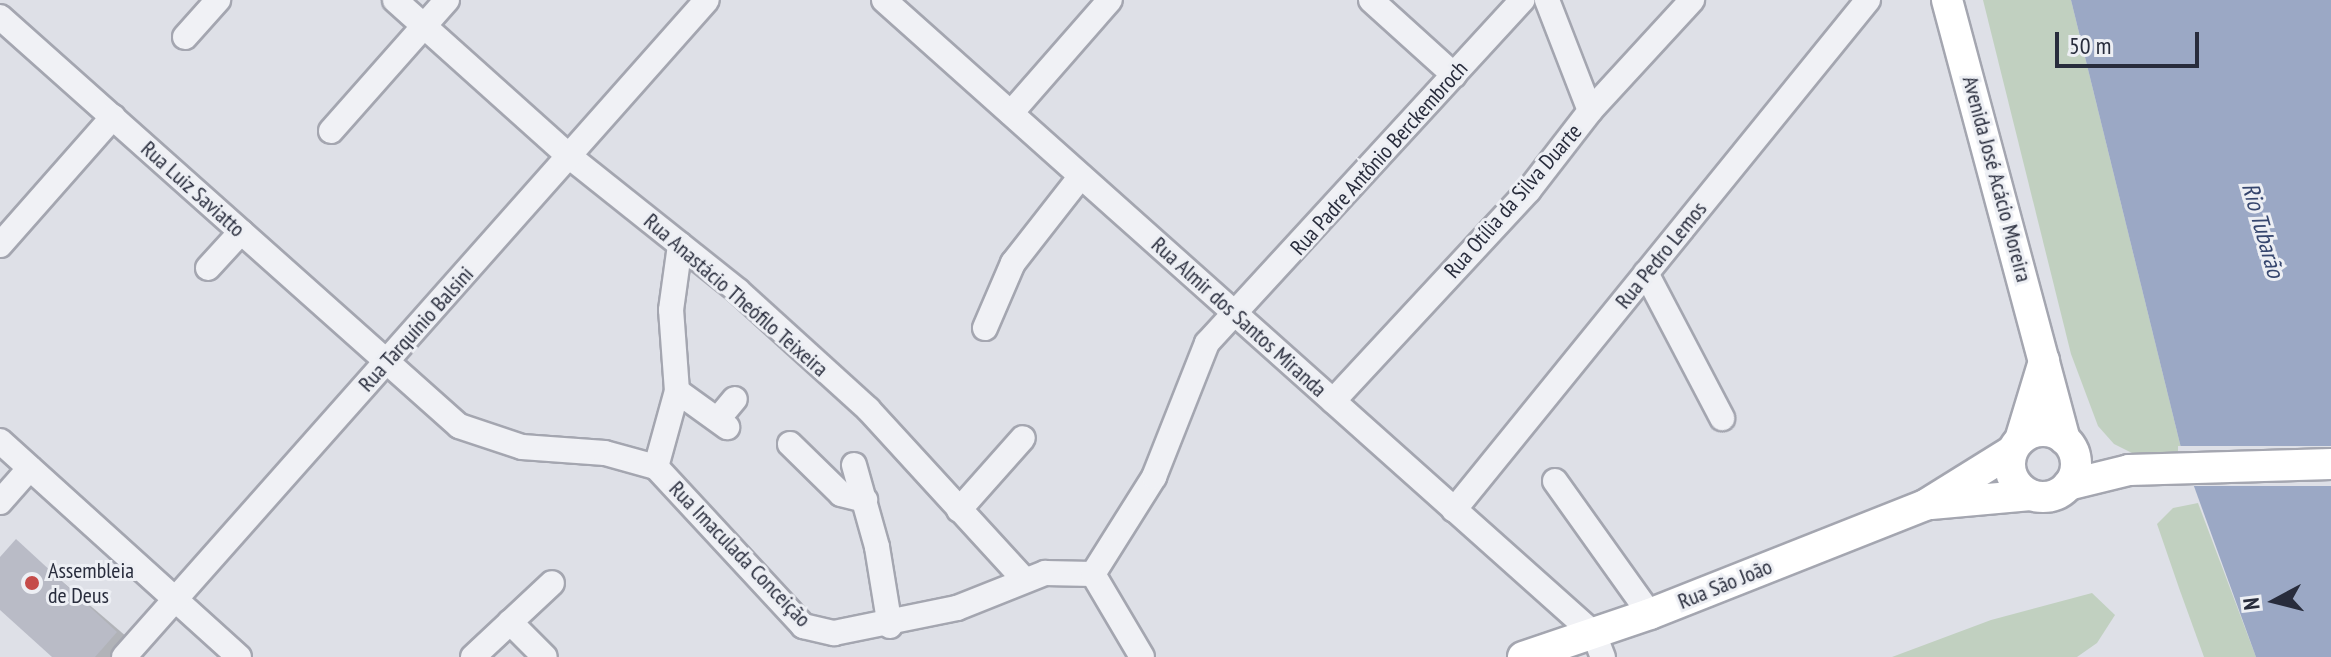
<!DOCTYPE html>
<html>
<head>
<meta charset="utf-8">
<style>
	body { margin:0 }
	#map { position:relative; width:2331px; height:657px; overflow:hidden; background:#dee0e7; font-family:"PT Sans Narrow",sans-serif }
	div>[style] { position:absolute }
	.green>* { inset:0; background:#c1d0c0 }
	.water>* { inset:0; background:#9ba8c5 }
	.pier>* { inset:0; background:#dee0e7; transform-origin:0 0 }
	.shadow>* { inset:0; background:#0003 }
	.building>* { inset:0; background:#b9bbc6 }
	.roads { filter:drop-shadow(2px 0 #a4a6b0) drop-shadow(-2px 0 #a4a6b0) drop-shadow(0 2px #a4a6b0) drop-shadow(0 -2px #a4a6b0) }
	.minor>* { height:24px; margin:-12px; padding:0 12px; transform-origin:12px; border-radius:12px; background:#f0f1f5 }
	.major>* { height:30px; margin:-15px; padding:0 15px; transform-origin:15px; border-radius:15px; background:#fff }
	.major>.ring { margin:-15px; padding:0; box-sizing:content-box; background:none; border:30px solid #fff; border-radius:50% }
	.dots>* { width:22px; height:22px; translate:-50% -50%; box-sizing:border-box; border:4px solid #edeff4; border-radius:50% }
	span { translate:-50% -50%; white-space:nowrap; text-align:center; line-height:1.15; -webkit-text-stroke:6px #edeff4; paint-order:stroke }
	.street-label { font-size:22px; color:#282c3c }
	.poi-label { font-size:22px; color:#282c3c }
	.left { translate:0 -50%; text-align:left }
	.water-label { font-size:24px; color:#35456d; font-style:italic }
	.north { position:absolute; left:2235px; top:561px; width:80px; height:80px; -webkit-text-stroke:6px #edeff4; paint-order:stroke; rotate:263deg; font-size:22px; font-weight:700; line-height:32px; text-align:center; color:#282c3c }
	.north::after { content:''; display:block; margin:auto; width:28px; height:36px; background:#282c3c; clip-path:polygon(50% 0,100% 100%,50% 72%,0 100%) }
	.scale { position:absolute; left:2055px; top:32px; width:144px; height:36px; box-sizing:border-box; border:4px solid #282c3c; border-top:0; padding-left:10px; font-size:24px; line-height:28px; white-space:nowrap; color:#282c3c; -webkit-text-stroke:6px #edeff4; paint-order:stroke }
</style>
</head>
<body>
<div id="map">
	<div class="green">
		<i style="clip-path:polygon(1983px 0,2071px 0,2183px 456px,2132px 453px,2114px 444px,2098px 426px,2071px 354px)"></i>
		<i style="clip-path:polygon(2198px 503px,2256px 657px,2204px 657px,2179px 588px,2157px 524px,2173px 508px)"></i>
		<i style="clip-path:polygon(2092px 593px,2115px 615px,2097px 643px,2077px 657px,1892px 657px,1991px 620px)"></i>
	</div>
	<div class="water">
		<i style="clip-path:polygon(2071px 0,2331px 0,2331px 657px,2256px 657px,2183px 456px)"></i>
	</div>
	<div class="pier">
		<i style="left:2331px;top:446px;width:40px;height:153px;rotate:90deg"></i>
	</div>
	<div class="shadow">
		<i style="clip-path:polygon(16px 542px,134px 643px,121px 657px,55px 657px,0 607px,0 560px)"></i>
	</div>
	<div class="building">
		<i style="clip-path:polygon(16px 539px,117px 632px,95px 657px,52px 657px,0 610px,0 557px)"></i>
	</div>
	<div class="roads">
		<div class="minor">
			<i style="left:395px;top:0;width:234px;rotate:41.9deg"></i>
			<i style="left:569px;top:156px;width:216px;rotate:38.6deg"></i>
			<i style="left:738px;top:291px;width:176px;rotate:42.2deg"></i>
			<i style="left:868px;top:409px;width:229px;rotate:47.5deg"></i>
			<i style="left:884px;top:0;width:952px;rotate:41.76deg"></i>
			<i style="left:1594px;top:634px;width:25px;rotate:69deg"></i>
			<i style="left:1371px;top:0;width:112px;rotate:42.1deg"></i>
			<i style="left:1547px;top:0;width:119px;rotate:68.8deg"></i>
			<i style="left:0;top:17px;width:615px;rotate:41.7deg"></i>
			<i style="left:459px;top:426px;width:66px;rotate:18.4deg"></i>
			<i style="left:522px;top:447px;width:83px;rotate:4.1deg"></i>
			<i style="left:605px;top:453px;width:53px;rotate:15.4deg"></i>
			<i style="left:656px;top:467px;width:217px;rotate:47.2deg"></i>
			<i style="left:803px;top:626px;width:32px;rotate:13deg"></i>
			<i style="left:834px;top:633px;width:126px;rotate:-11.5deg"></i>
			<i style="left:957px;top:608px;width:95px;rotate:-21.7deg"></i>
			<i style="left:1045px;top:573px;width:48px;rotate:1.2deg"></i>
			<i style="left:1093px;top:574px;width:115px;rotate:-57.8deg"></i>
			<i style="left:1154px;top:477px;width:144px;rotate:-68.4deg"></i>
			<i style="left:1207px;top:343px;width:466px;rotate:-47.4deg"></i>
			<i style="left:185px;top:37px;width:50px;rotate:-48.3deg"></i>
			<i style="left:1011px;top:113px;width:150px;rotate:-48.8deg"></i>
			<i style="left:331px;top:131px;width:175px;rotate:-48.5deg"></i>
			<i style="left:0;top:245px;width:171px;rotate:-48.6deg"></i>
			<i style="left:208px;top:268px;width:49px;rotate:-47.5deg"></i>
			<i style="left:1646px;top:273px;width:164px;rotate:62.3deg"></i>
			<i style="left:985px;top:328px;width:71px;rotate:-66.7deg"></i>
			<i style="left:1013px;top:263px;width:110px;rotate:-52deg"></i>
			<i style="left:677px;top:391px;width:62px;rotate:35.8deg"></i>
			<i style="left:1333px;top:401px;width:288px;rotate:-47.1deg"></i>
			<i style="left:1529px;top:190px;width:100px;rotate:-52.3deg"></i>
			<i style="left:1590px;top:111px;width:151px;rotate:-47.4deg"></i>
			<i style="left:718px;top:419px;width:26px;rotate:-50deg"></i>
			<i style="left:0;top:441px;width:322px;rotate:42.1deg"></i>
			<i style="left:790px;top:444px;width:71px;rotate:44.4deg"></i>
			<i style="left:841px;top:494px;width:25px;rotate:14deg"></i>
			<i style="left:854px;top:465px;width:85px;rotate:74.3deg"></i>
			<i style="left:877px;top:547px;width:80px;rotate:80.7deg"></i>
			<i style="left:656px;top:467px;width:79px;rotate:-74.6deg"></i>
			<i style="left:677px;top:391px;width:81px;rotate:-94.2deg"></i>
			<i style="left:671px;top:310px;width:66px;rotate:-82.1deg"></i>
			<i style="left:1555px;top:481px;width:163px;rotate:54.5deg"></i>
			<i style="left:0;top:502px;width:45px;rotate:-48.6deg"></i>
			<i style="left:959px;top:510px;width:96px;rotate:-48.4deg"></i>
			<i style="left:1454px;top:510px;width:657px;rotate:-50.93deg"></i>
			<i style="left:1093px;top:574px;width:96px;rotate:59.4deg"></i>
			<i style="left:510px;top:622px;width:49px;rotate:45deg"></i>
			<i style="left:124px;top:657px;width:878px;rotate:-48.42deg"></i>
			<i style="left:473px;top:657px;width:108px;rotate:-43.1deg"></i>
		</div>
		<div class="major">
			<i style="left:1947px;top:0;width:455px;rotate:75deg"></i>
			<i class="ring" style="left:2010px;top:431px;width:36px;height:36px"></i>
			<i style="left:2020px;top:440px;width:83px;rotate:-73.1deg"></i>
			<i style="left:2068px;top:485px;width:63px;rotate:-13.8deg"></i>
			<i style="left:2129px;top:470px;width:202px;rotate:-1.7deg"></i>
			<i style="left:1931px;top:504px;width:100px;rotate:-5.1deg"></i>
			<i style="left:1523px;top:657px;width:134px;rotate:-18.7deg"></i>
			<i style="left:1650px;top:614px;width:296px;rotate:-21.6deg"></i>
			<i style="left:1925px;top:505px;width:102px;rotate:-31.8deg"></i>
		</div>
	</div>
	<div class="dots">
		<i style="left:32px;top:583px;background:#c54c4a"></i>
	</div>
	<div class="street-label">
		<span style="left:1379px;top:158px;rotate:-48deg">Rua Padre Antônio Berckembroch</span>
		<span style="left:1997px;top:179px;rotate:75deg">Avenida José Acácio Moreira</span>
		<span style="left:193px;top:189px;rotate:42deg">Rua Luiz Saviatto</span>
		<span style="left:1513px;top:201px;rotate:-49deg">Rua Otília da Silva Duarte</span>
		<span style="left:1661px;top:255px;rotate:-51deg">Rua Pedro Lemos</span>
		<span style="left:736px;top:295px;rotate:41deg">Rua Anastácio Theófilo Teixeira</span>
		<span style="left:1239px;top:317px;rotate:42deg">Rua Almir dos Santos Miranda</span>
		<span style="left:416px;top:329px;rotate:-48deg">Rua Tarquínio Balsini</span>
		<span style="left:740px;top:554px;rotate:46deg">Rua Imaculada Conceição</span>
		<span style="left:1725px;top:584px;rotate:-22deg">Rua São João</span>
	</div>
	<div class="poi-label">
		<span class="left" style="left:48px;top:583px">Assembleia<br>de Deus</span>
	</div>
	<div class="water-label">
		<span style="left:2263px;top:230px;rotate:74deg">Rio Tubarão</span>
	</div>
	<div class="north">N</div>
	<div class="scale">50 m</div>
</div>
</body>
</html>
